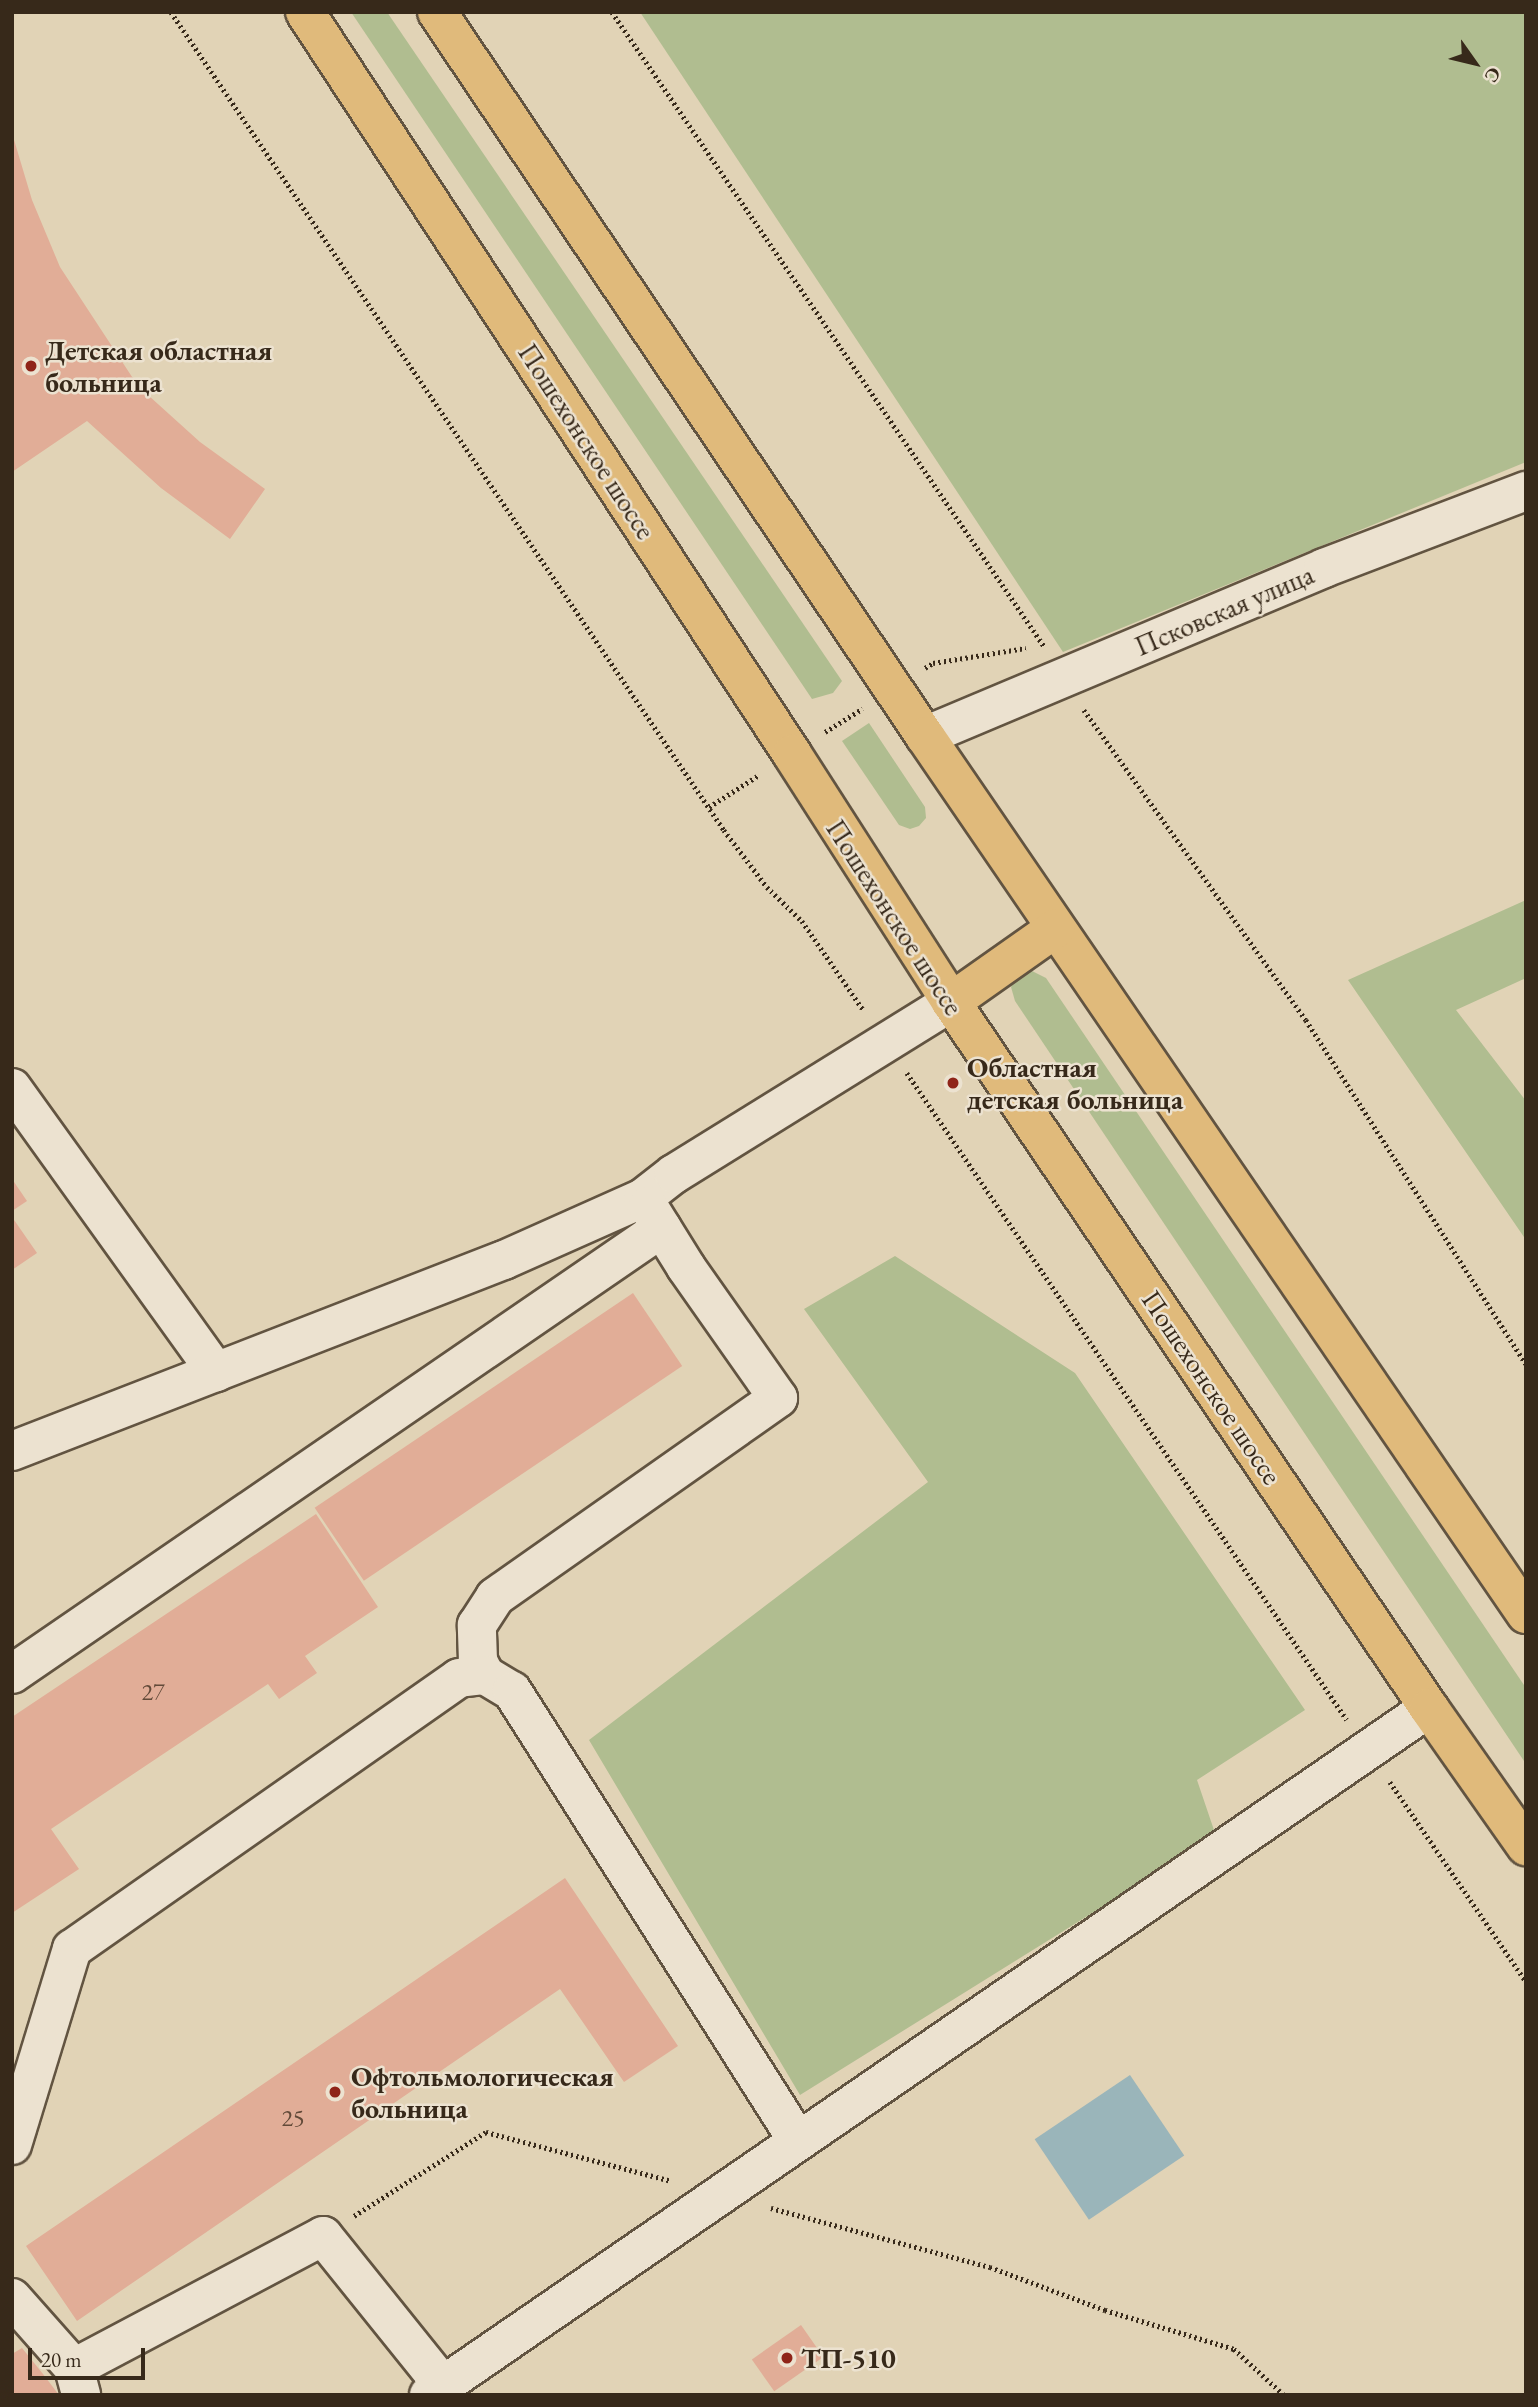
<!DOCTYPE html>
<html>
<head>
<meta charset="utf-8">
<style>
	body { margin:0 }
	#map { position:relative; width:1538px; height:2407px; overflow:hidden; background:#e1d3b6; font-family:"EB Garamond",serif }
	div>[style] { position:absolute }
	.green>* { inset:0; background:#b0bd90 }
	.water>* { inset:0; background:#9ab5ba; transform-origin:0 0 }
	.building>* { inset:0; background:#e1ad97; transform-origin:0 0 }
	.path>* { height:4.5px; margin-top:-2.25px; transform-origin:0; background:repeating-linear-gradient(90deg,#37291a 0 2px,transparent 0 5.5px) }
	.roads { filter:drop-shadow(2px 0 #625441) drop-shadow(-2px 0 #625441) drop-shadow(0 2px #625441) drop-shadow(0 -2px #625441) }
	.minor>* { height:38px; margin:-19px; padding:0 19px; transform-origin:19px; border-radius:19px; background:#ece2d0 }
	.major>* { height:38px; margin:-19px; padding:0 19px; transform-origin:19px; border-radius:19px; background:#e0ba7b }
	.dots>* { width:19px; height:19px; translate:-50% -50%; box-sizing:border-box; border:4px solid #ece2d0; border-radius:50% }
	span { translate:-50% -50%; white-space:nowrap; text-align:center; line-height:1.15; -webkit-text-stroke:5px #ece2d0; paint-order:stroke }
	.number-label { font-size:24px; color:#624a39 }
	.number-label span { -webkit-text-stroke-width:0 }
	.poi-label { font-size:28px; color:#37291a; font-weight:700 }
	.left { translate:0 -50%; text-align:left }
	.street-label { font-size:28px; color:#37291a }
	.frame { position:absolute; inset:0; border:14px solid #37291a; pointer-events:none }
	.north { position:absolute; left:1440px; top:28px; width:70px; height:70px; -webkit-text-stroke:5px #ece2d0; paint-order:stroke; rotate:124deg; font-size:19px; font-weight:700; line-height:28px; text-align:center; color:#37291a }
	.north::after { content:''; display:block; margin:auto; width:24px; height:32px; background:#37291a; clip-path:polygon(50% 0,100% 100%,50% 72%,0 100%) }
	.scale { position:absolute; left:28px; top:2348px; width:117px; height:32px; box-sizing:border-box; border:4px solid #37291a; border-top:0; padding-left:9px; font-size:21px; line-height:24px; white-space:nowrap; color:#37291a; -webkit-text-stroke:5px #ece2d0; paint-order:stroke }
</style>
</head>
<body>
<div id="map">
	<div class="green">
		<i style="clip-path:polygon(351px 12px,387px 12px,842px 681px,833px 693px,812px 699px)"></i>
		<i style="clip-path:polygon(640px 12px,1526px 12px,1526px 462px,1063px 652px)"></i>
		<i style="clip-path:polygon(869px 723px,925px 807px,926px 818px,919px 826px,910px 829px,899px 825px,842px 741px)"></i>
		<i style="clip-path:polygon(1526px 900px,1526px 978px,1456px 1010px,1526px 1101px,1526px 1240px,1348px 980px)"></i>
		<i style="clip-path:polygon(1030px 970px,1046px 978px,1526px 1688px,1526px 1764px,1015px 1001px,1011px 987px,1018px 973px)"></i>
		<i style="clip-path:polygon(895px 1256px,1075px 1373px,1305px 1710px,1197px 1780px,1216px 1836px,800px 2095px,589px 1740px,928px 1482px,804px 1309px)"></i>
	</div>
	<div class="water">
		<i style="left:1130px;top:2075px;width:97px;height:115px;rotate:56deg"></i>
	</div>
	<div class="building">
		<i style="clip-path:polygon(12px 133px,32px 200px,60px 267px,138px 386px,200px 442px,265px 489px,230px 539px,161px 488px,87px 421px,12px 472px)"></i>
		<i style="clip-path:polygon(12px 1179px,27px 1201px,12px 1211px)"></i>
		<i style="clip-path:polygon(12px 1217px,37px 1253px,12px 1270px)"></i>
		<i style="left:633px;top:1293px;width:88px;height:384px;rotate:56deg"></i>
		<i style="clip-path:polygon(316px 1514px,378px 1607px,305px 1656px,317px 1673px,279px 1699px,268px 1684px,51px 1829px,79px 1869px,12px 1913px,12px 1717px)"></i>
		<i style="clip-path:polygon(565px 1878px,678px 2046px,624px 2082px,560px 1989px,77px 2321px,26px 2246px)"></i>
		<i style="left:801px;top:2325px;width:39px;height:60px;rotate:55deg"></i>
		<i style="clip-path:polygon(22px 2348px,43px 2374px,59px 2395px,15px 2395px,12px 2391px,12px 2354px)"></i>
	</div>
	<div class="path">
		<i style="left:171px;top:12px;width:987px;rotate:55.94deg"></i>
		<i style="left:724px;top:830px;width:71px;rotate:53deg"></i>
		<i style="left:767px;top:887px;width:49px;rotate:44.2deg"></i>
		<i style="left:802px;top:921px;width:109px;rotate:55.4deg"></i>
		<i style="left:612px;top:12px;width:767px;rotate:55.73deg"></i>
		<i style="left:925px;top:668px;width:9px;rotate:-32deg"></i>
		<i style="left:933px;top:663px;width:94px;rotate:-9.2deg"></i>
		<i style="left:1084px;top:710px;width:381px;rotate:54.4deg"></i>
		<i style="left:1306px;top:1020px;width:408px;rotate:57.4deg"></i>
		<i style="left:825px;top:732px;width:44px;rotate:-31.9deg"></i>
		<i style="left:709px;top:807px;width:59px;rotate:-32.6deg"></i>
		<i style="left:907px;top:1073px;width:782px;rotate:55.78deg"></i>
		<i style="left:1390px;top:1782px;width:241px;rotate:55.7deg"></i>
		<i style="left:771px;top:2208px;width:227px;rotate:15.1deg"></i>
		<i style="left:990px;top:2267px;width:123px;rotate:20.5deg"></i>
		<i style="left:1105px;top:2310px;width:135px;rotate:16.8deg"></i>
		<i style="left:1234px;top:2349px;width:68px;rotate:42.6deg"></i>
		<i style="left:354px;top:2216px;width:156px;rotate:-32.5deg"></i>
		<i style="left:486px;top:2132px;width:191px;rotate:14.8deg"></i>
	</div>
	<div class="roads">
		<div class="minor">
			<i style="left:925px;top:736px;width:433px;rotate:-22.8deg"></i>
			<i style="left:1324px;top:568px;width:216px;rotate:-20.9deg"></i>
			<i style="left:12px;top:1088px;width:350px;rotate:54.3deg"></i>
			<i style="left:12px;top:1451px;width:528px;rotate:-21.22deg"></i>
			<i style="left:504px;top:1260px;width:152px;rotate:-24deg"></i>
			<i style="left:643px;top:1198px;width:39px;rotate:-38deg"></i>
			<i style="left:674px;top:1174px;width:326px;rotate:-31.8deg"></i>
			<i style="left:12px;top:1674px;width:788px;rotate:-34.46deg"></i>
			<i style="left:485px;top:1675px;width:16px;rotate:-117deg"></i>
			<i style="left:478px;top:1661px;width:36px;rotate:-92deg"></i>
			<i style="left:477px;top:1625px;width:33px;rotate:-57deg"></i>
			<i style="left:495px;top:1597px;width:346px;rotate:-35.1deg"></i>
			<i style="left:778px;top:1398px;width:160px;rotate:-125.1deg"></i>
			<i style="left:686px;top:1267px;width:72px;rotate:-121.9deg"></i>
			<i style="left:12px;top:2145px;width:205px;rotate:-73deg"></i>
			<i style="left:72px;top:1949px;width:472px;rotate:-35deg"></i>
			<i style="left:459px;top:1678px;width:26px;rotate:-7deg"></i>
			<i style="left:485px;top:1675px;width:31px;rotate:31deg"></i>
			<i style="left:512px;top:1691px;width:533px;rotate:57.56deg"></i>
			<i style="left:12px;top:2298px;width:94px;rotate:48.5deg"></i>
			<i style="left:74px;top:2368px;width:28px;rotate:75deg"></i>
			<i style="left:74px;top:2368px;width:282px;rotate:-27.9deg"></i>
			<i style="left:323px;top:2236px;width:191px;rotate:51.2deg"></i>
			<i style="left:429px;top:2395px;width:1213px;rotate:-34.49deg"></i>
		</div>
		<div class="major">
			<i style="left:305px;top:12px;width:888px;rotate:56.72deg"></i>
			<i style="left:792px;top:754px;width:295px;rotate:57.3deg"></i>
			<i style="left:951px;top:1002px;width:853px;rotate:55.9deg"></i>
			<i style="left:1429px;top:1708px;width:169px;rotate:54.9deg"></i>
			<i style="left:437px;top:12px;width:873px;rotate:56.02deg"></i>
			<i style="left:925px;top:736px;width:1064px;rotate:55.61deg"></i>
			<i style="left:951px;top:1002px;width:128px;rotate:-35.2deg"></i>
		</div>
	</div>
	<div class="dots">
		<i style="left:31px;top:366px;background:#8f2418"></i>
		<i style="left:953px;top:1083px;background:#8f2418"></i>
		<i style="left:335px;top:2092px;background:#8f2418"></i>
		<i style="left:787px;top:2358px;background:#8f2418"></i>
	</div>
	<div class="number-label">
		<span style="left:153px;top:1692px">27</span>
		<span style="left:293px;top:2118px">25</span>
	</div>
	<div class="poi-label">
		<span class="left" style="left:45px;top:366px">Детская областная<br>больница</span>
		<span class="left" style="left:967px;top:1083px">Областная<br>детская больница</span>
		<span class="left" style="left:351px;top:2092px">Офтольмологическая<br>больница</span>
		<span class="left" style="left:801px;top:2358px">ТП-510</span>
	</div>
	<div class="street-label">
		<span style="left:587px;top:441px;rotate:57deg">Пошехонское шоссе</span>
		<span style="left:1224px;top:610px;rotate:-23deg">Псковская улица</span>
		<span style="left:895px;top:917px;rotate:57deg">Пошехонское шоссе</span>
		<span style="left:1212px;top:1387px;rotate:56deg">Пошехонское шоссе</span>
	</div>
	<div class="frame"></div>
	<div class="north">С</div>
	<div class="scale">20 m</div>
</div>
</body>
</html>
